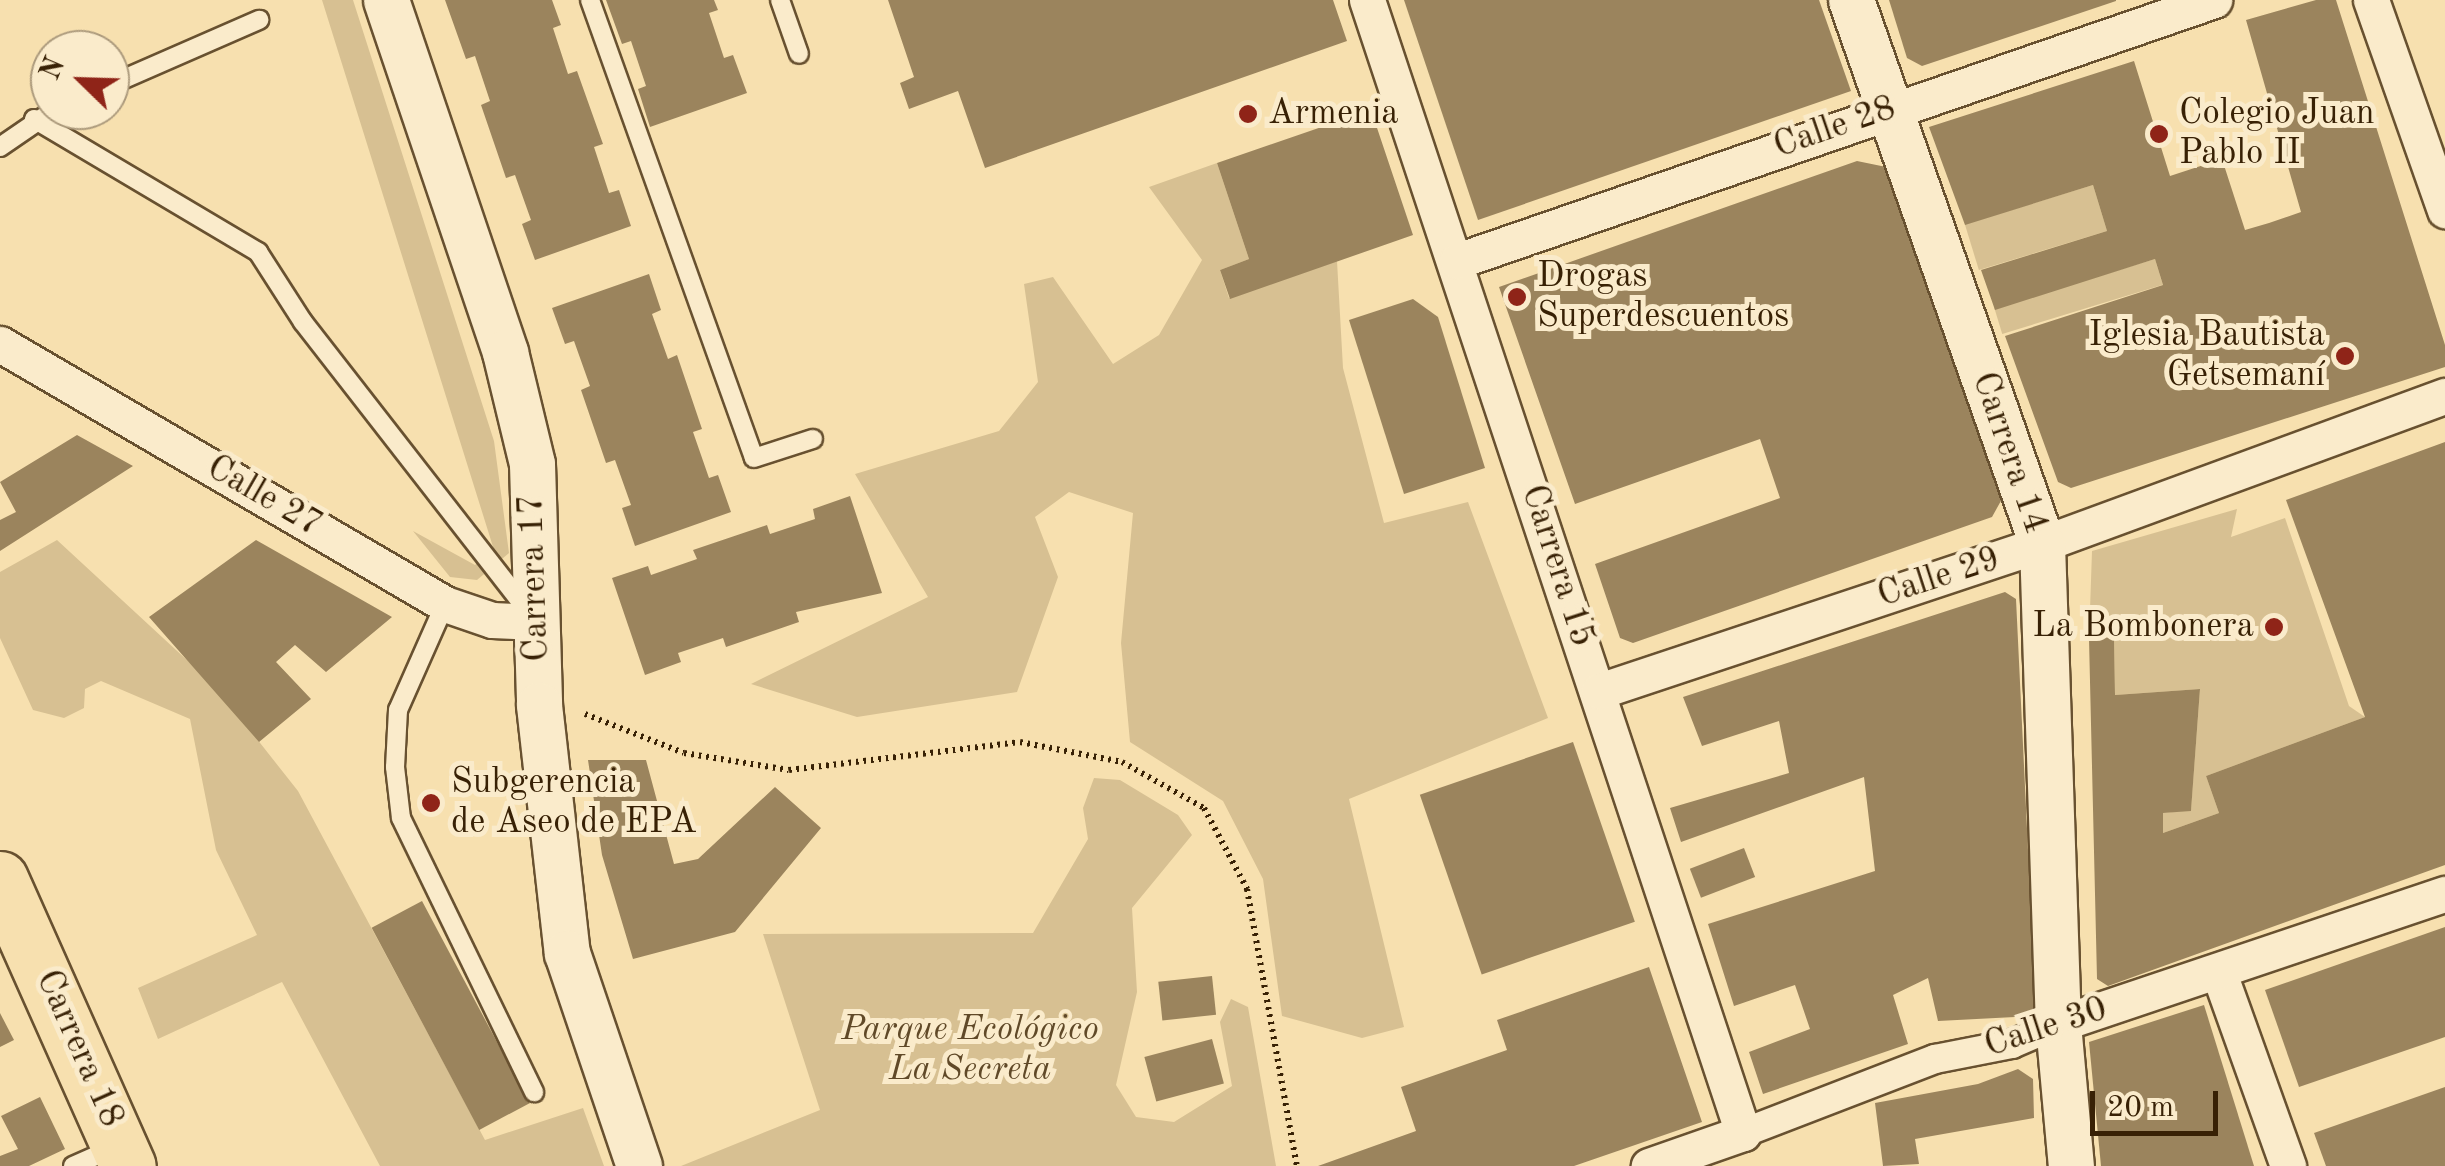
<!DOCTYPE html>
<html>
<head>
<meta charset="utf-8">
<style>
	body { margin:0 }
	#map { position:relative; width:2445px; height:1166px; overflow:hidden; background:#f7e0af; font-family:"Old Standard TT",serif }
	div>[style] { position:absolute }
	.green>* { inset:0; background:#d7c092; transform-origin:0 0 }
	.building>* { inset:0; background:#9b845d; transform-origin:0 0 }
	.path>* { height:6px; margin-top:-3px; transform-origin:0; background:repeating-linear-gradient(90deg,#382105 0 2.5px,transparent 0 7.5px) }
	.roads { filter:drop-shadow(2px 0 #685130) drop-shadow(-2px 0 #685130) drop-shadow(0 2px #685130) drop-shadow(0 -2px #685130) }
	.service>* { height:18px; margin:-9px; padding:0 9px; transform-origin:9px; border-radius:9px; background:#faebcb }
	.pedestrian>* { height:28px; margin:-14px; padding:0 14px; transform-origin:14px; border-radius:14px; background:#faebcb }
	.minor>* { height:35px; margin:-17.5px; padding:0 17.5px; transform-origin:17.5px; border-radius:17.5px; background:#faebcb }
	.tertiary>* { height:45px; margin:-22.5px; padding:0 22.5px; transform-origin:22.5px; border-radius:22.5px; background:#faebcb }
	.primary>* { height:55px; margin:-27.5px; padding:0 27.5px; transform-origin:27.5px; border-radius:27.5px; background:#f7e0af }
	.dots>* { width:28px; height:28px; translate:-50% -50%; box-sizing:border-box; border:5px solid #faebcb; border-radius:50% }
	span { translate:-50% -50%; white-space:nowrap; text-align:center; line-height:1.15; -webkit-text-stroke:10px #faebcb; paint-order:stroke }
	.poi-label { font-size:35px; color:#382105 }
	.left { translate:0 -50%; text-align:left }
	.right { translate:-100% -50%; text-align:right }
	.street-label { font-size:35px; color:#382105 }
	.park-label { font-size:35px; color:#604928; font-style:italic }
	.north { position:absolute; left:30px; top:30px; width:100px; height:100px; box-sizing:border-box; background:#faebcb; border:2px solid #ac9a7c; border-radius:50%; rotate:293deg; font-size:28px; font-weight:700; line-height:40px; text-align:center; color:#382105 }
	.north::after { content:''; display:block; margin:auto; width:35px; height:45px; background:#8f2418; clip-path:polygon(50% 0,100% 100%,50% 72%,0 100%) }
	.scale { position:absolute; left:2090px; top:1091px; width:128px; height:45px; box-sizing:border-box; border:5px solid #382105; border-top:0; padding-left:12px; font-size:30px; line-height:35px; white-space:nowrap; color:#382105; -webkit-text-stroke:8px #faebcb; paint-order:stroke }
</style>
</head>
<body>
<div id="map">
	<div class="green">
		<i style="clip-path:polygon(322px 0,353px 0,494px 441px,509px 553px,477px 580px,450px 577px,413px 531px,475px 565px,494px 550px)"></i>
		<i style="clip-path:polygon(1217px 163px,1249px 259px,1220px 270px,1229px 298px,1337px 261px,1343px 368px,1384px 523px,1468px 502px,1548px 718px,1349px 799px,1404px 1027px,1362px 1038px,1282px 1016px,1263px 879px,1223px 801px,1130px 742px,1121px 643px,1133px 513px,1069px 492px,1035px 517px,1058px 577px,1017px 692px,857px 717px,751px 684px,928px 597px,855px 474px,999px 431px,1038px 382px,1024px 284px,1053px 277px,1113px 364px,1159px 335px,1202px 260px,1149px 187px)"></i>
		<i style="left:2093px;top:185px;width:48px;height:134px;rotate:73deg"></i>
		<i style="left:2155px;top:259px;width:27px;height:168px;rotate:73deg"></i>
		<i style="clip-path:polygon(2237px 509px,2231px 537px,2285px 518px,2349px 706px,2365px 717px,2206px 776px,2219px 813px,2163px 833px,2163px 813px,2191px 810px,2200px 689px,2115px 695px,2114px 637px,2089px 639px,2092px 551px)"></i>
		<i style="clip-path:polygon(57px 540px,215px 686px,298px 791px,485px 1140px,583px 1108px,604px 1166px,380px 1166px,282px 982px,158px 1039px,138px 988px,257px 935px,216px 850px,190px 719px,101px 681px,85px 689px,84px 708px,64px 718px,33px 710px,0 638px,0 572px)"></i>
		<i style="clip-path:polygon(1094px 778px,1120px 780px,1178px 815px,1192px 835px,1132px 908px,1137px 992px,1116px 1085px,1136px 1117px,1174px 1122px,1232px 1086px,1220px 1022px,1231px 999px,1248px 1007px,1276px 1166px,681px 1166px,820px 1110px,763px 934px,1033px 933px,1088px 839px,1083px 808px)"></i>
	</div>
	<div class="building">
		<i style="clip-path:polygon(445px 0,552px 0,561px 25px,553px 28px,568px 74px,577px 71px,603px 144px,594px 147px,609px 193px,619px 190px,631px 226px,535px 260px,522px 224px,531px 220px,515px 175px,506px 178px,481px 105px,490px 101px,475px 56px,466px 59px)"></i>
		<i style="clip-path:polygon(606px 0,714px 0,718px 10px,709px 13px,724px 58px,733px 55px,747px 93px,650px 127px,638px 89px,646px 86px,631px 41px,622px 44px)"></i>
		<i style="clip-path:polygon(888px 0,1333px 0,1347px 41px,985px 168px,958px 91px,909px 109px,900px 83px,914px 77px)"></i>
		<i style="clip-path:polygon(1404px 0,1819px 0,1851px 91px,1478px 220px)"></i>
		<i style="clip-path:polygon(1889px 0,2116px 0,2116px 1px,1922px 66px,1907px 58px)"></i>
		<i style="clip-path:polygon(2316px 0,2336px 0,2445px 345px,2445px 367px,2071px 488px,2058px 482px,2005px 336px,2163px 285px,2155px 259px,1995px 310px,1981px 270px,2107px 231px,2093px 185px,1965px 225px,1929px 127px,2134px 61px,2170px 176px,2222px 159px,2245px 230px,2269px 223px,2301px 212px,2246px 20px)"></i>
		<i style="clip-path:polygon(1371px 110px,1413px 235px,1230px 299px,1220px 270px,1249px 259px,1217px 163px)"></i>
		<i style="clip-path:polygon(1857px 161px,1891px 168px,2002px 499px,1992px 517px,1633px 643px,1620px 638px,1595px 564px,1780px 498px,1760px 439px,1575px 504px,1499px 287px)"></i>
		<i style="clip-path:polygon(649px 274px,661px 310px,652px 314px,668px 359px,677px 355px,702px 429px,693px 432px,709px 478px,718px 475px,731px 512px,635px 546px,622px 508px,631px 505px,615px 460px,606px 463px,581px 390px,590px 386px,574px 341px,565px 344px,552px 308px)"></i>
		<i style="clip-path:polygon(1413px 299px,1438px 317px,1485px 468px,1404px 494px,1349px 320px)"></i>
		<i style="clip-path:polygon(77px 435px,133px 466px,0 551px,0 520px,16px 512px,0 482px)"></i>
		<i style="clip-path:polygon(2445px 442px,2445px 865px,2108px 986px,2097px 979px,2089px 639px,2114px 637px,2115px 695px,2200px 689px,2191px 811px,2163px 813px,2163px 833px,2219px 813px,2206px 776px,2365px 717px,2286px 500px)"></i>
		<i style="clip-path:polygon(850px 496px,882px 593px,796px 612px,799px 622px,726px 647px,723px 638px,678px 653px,681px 662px,645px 675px,612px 578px,648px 566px,651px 575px,697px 559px,693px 550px,767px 525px,770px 534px,815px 519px,813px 509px)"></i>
		<i style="clip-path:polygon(256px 540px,392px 617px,326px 672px,295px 645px,276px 662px,311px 699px,259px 742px,149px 617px)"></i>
		<i style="clip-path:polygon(2005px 592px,2016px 599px,2036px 1016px,1938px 1021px,1928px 978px,1893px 995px,1908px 1044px,1763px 1094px,1749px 1052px,1810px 1029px,1795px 985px,1734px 1006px,1708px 924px,1875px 871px,1864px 777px,1681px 842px,1670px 808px,1789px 773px,1779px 721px,1702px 746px,1683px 697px)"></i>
		<i style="left:1573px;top:742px;width:190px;height:162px;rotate:71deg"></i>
		<i style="clip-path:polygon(588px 760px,646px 760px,674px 864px,698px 859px,775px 787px,821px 828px,735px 932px,633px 959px,602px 855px)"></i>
		<i style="left:1744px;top:848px;width:31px;height:58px;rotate:69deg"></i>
		<i style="left:422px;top:901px;width:229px;height:57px;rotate:62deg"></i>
		<i style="clip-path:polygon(2445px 927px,2445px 1037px,2299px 1087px,2265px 990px)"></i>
		<i style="clip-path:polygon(1649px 967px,1702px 1122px,1574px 1166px,1318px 1166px,1416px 1131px,1401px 1087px,1507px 1050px,1497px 1020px)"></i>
		<i style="left:1212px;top:976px;width:39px;height:54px;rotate:84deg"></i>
		<i style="clip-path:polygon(2204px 1005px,2254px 1166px,2101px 1166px,2089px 1042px)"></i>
		<i style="clip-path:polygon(0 1013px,14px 1040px,0 1047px)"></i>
		<i style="left:1212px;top:1039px;width:46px;height:70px;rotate:75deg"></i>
		<i style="clip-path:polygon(2018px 1069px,2033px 1079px,2034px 1118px,1915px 1139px,1919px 1164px,1883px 1166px,1875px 1103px,1978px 1084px)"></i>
		<i style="clip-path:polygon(2445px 1087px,2445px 1166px,2326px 1166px,2314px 1133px)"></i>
		<i style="clip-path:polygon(40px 1097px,65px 1149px,29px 1166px,0 1166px,0 1156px,18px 1149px,1px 1116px)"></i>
	</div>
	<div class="path">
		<i style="left:585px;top:714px;width:106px;rotate:21.5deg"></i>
		<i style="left:684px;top:753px;width:106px;rotate:9.2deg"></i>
		<i style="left:789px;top:770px;width:233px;rotate:-6.9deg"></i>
		<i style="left:1020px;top:742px;width:104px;rotate:11.1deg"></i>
		<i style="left:1122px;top:762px;width:94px;rotate:29.3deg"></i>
		<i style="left:1204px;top:808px;width:92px;rotate:62deg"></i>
		<i style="left:1247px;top:889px;width:281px;rotate:79.8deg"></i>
	</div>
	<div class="roads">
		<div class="service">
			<i style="left:590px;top:0;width:486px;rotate:70.3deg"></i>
			<i style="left:754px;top:458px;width:62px;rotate:-17.9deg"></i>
			<i style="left:780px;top:0;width:57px;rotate:70.6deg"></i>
			<i style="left:110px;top:85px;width:163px;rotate:-23.6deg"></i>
			<i style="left:34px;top:119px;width:261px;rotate:30.7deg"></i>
			<i style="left:258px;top:252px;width:83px;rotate:57.3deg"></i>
			<i style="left:303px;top:322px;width:365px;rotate:52.1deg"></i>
			<i style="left:0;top:147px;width:65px;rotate:-34.4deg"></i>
			<i style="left:445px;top:604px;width:116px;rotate:113.9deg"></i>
			<i style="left:398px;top:710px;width:57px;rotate:93deg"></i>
			<i style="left:395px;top:767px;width:51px;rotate:83.3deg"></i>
			<i style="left:401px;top:818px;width:305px;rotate:64.1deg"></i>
			<i style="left:73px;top:1166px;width:47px;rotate:-23.8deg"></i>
		</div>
		<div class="pedestrian">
			<i style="left:1743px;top:1133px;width:206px;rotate:-21.1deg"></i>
			<i style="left:1935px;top:1059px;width:78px;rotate:-11deg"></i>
			<i style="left:2012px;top:1044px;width:50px;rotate:-23.5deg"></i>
		</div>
		<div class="minor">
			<i style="left:1367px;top:0;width:1194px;rotate:71.64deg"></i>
			<i style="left:1743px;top:1133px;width:100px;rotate:160.7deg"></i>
			<i style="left:2371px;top:0;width:223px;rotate:70.6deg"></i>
			<i style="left:1457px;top:261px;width:801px;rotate:-19.02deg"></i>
			<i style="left:0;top:344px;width:515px;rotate:30.3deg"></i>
			<i style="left:445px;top:604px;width:50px;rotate:18.8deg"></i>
			<i style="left:492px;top:620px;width:45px;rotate:2.5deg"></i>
			<i style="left:1599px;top:691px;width:467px;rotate:-18.4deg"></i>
			<i style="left:2042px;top:544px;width:429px;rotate:-20.2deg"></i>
			<i style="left:2219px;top:973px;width:205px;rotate:70.3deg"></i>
			<i style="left:2058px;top:1024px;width:408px;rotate:-18.6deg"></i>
		</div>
		<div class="tertiary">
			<i style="left:386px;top:0;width:372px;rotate:71.3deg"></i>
			<i style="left:505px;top:352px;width:115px;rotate:76.4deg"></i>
			<i style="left:532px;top:464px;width:241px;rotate:88.3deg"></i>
			<i style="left:539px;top:705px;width:250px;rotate:83.6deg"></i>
			<i style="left:567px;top:953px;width:225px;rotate:71.3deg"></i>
			<i style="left:1851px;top:0;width:577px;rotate:70.65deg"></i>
			<i style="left:2042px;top:544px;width:480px;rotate:88.1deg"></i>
			<i style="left:2058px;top:1024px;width:143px;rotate:84.8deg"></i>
		</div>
		<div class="primary">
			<i style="left:0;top:879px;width:314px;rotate:66deg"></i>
		</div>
	</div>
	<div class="dots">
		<i style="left:1248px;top:114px;background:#8f2418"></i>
		<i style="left:2159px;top:134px;background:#8f2418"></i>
		<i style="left:1517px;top:297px;background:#8f2418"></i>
		<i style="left:2345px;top:356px;background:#8f2418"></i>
		<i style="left:2274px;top:627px;background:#8f2418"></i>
		<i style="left:431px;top:803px;background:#8f2418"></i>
	</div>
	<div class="poi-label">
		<span class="left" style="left:1268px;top:114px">Armenia</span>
		<span class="left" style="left:2179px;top:134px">Colegio Juan<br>Pablo II</span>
		<span class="left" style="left:1537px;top:297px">Drogas<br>Superdescuentos</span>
		<span class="right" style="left:2325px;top:356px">Iglesia Bautista<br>Getsemaní</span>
		<span class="right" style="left:2254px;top:627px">La Bombonera</span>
		<span class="left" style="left:451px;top:803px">Subgerencia<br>de Aseo de EPA</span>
	</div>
	<div class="street-label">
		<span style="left:1835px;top:128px;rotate:-19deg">Calle 28</span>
		<span style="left:2009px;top:453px;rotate:71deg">Carrera 14</span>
		<span style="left:264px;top:497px;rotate:30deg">Calle 27</span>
		<span style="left:1557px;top:566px;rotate:72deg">Carrera 15</span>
		<span style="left:535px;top:578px;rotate:-92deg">Carrera 17</span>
		<span style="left:1939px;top:578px;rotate:-18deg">Calle 29</span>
		<span style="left:2046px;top:1028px;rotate:-18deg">Calle 30</span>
		<span style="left:79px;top:1049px;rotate:66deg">Carrera 18</span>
	</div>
	<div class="park-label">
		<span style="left:970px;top:1050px">Parque Ecológico<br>La Secreta</span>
	</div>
	<div class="north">N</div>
	<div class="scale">20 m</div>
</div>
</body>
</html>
